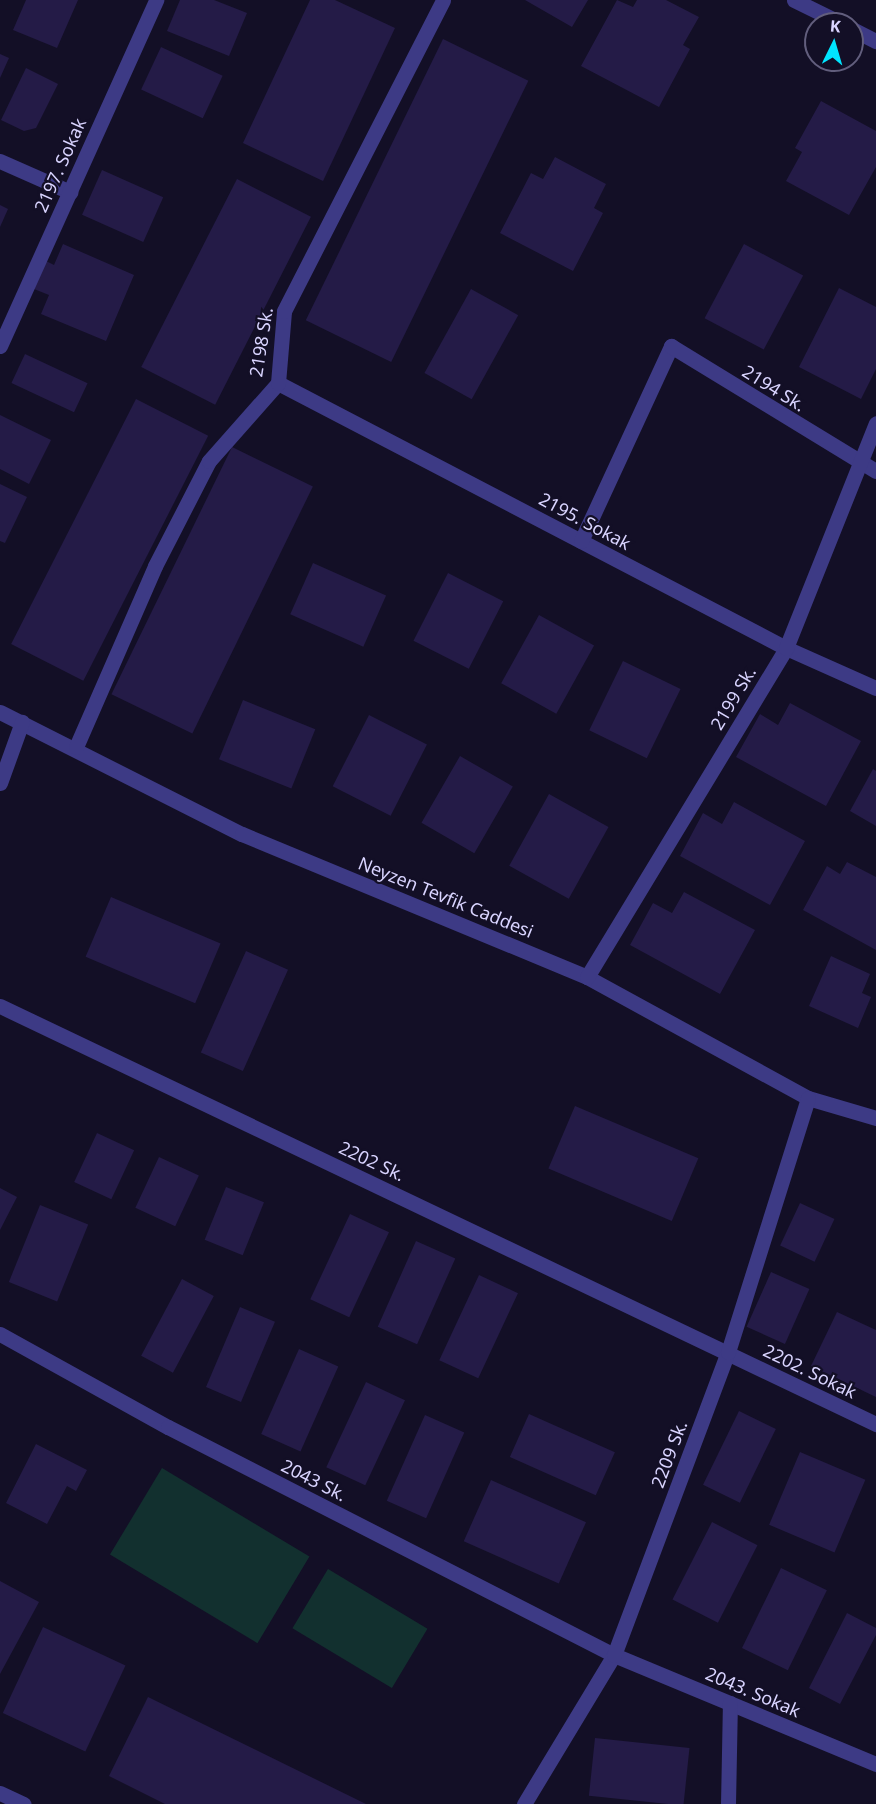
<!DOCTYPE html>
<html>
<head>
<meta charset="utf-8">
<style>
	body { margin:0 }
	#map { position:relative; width:876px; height:1804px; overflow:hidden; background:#130f26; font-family:"Noto Sans",sans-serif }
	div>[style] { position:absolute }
	.green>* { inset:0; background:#12302f; transform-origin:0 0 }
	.building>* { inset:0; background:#241b47; transform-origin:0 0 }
	.minor>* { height:15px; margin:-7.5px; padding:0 7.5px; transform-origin:7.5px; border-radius:7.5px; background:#3d3a85 }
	span { translate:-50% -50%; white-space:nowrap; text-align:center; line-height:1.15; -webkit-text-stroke:4.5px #130f26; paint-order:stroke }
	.street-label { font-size:18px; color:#d9d4ff }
	.north { position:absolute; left:804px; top:12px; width:60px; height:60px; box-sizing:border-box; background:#130f26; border:2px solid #625e7d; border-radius:50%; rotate:5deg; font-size:16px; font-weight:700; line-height:24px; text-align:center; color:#d9d4ff }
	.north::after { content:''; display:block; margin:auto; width:21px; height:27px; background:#00e5ff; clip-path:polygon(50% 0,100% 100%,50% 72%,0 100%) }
</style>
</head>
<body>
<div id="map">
	<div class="green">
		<i style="left:162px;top:1468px;width:172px;height:101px;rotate:31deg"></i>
		<i style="left:328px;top:1569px;width:116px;height:69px;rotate:31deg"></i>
	</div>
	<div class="building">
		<i style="clip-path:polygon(26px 0,78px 0,57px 48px,13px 30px)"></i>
		<i style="clip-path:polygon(180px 0,214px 0,247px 13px,229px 56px,167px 31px)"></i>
		<i style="clip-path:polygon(310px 0,335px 0,395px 28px,323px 181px,243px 143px)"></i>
		<i style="clip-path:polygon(525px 0,588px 0,572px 27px)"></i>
		<i style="clip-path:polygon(617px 0,633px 7px,637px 0,666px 0,699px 17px,683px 45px,690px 49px,659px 107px,581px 66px)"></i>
		<i style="left:443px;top:39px;width:95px;height:313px;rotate:26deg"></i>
		<i style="left:161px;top:47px;width:68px;height:47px;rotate:25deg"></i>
		<i style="clip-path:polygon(0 54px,9px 58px,0 78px)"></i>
		<i style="clip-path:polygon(26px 68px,58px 84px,36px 128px,24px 131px,1px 120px)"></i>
		<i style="clip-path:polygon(821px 101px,876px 131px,876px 167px,849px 215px,786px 181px,802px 152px,795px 148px)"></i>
		<i style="clip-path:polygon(555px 157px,606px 184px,594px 208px,603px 213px,573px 271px,500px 233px,531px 173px,543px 179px)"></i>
		<i style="left:102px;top:170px;width:67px;height:49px;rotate:24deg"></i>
		<i style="left:237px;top:179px;width:83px;height:211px;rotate:27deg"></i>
		<i style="clip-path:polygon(0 205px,8px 209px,0 227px)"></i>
		<i style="clip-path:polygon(63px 244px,134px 275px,106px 341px,41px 314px,49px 295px,34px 289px,46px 261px,54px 265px)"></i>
		<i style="left:744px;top:244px;width:67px;height:84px;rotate:28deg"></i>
		<i style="clip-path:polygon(839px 288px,876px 307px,876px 369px,861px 399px,799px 367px)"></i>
		<i style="left:471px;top:289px;width:54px;height:96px;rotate:29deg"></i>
		<i style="left:25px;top:354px;width:69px;height:32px;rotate:25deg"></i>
		<i style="left:136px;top:399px;width:81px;height:275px;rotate:27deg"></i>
		<i style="clip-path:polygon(0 415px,51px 440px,29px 484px,0 469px)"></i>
		<i style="left:232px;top:447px;width:90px;height:275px;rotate:26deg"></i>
		<i style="clip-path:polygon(0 484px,27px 497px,5px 543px,0 541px)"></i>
		<i style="left:313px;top:563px;width:80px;height:56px;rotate:24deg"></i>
		<i style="left:448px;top:573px;width:62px;height:76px;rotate:27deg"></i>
		<i style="left:539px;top:615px;width:63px;height:78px;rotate:29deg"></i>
		<i style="left:623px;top:661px;width:64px;height:77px;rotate:26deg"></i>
		<i style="left:243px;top:700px;width:78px;height:64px;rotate:22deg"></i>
		<i style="clip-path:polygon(790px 703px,861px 741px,826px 806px,736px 757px,760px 714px,778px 725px)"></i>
		<i style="left:369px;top:715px;width:65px;height:80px;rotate:27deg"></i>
		<i style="left:460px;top:756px;width:61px;height:77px;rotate:30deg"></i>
		<i style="clip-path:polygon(873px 769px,876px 771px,876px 826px,850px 811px)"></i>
		<i style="left:549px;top:794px;width:68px;height:82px;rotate:29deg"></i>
		<i style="clip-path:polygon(734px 802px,805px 841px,770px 905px,680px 856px,703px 813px,722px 824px)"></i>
		<i style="clip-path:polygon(847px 862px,876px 877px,876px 950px,803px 910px,827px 866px,840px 874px)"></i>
		<i style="clip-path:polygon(684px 892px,755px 930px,720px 994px,630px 945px,653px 903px,672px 913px)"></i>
		<i style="left:111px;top:897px;width:119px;height:65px;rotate:23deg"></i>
		<i style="left:246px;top:951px;width:46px;height:111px;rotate:24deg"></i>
		<i style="clip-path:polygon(831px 956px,870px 974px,862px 993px,871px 997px,858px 1028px,809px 1006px)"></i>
		<i style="left:575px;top:1106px;width:134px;height:68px;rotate:23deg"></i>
		<i style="left:97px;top:1133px;width:41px;height:54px;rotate:25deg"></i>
		<i style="left:159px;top:1157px;width:44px;height:56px;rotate:25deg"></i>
		<i style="left:226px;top:1187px;width:41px;height:57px;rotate:22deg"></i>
		<i style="clip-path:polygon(0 1188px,17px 1197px,0 1230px)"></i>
		<i style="left:800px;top:1203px;width:38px;height:47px;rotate:25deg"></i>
		<i style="left:40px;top:1205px;width:52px;height:83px;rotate:22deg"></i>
		<i style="left:350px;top:1214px;width:43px;height:94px;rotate:25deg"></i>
		<i style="left:416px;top:1241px;width:43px;height:94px;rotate:24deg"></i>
		<i style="left:771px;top:1272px;width:42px;height:60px;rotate:24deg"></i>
		<i style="left:479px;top:1275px;width:43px;height:94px;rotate:25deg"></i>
		<i style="left:182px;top:1279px;width:36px;height:87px;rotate:28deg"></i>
		<i style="left:240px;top:1307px;width:38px;height:87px;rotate:23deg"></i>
		<i style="clip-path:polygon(837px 1312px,876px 1330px,876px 1397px,811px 1366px)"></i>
		<i style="left:299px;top:1349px;width:43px;height:93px;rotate:24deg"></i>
		<i style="left:366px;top:1382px;width:43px;height:94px;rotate:25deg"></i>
		<i style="left:739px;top:1411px;width:41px;height:82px;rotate:26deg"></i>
		<i style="left:529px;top:1414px;width:94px;height:47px;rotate:24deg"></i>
		<i style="left:425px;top:1415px;width:43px;height:94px;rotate:24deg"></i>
		<i style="clip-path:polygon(36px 1444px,87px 1470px,76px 1491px,67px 1486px,47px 1524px,6px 1503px)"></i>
		<i style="left:800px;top:1452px;width:71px;height:79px;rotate:23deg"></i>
		<i style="left:491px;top:1480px;width:104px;height:67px;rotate:24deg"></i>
		<i style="left:712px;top:1522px;width:51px;height:87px;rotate:27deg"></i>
		<i style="left:781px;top:1568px;width:51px;height:89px;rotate:26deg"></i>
		<i style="clip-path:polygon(0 1581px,39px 1602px,0 1674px)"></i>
		<i style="clip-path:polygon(847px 1613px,876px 1628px,876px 1635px,840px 1704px,809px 1688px)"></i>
		<i style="left:43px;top:1627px;width:91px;height:95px;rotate:25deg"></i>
		<i style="clip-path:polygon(148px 1697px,366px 1804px,165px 1804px,109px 1776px)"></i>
		<i style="left:595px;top:1738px;width:95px;height:58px;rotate:6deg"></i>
	</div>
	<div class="minor">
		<i style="left:794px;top:0;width:55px;rotate:26.1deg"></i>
		<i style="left:852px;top:29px;width:27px;rotate:27deg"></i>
		<i style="left:0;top:161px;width:77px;rotate:23.9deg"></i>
		<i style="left:0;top:346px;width:380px;rotate:-65.7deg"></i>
		<i style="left:278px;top:383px;width:573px;rotate:27.55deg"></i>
		<i style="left:786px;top:648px;width:98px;rotate:24deg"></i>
		<i style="left:581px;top:541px;width:215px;rotate:-65.2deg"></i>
		<i style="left:671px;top:346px;width:240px;rotate:31.4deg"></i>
		<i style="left:0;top:712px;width:271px;rotate:26.8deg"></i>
		<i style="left:242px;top:834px;width:373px;rotate:22.5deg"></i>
		<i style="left:587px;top:977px;width:252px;rotate:28.7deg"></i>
		<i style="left:808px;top:1098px;width:71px;rotate:16.4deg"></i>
		<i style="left:76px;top:747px;width:197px;rotate:-66.4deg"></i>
		<i style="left:155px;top:566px;width:118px;rotate:-62.8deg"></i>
		<i style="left:209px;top:461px;width:104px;rotate:-48.5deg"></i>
		<i style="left:278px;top:383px;width:72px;rotate:-85.2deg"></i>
		<i style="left:284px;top:311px;width:349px;rotate:-62.9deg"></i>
		<i style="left:0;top:783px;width:65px;rotate:-70.2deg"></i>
		<i style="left:587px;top:977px;width:385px;rotate:-58.8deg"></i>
		<i style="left:786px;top:648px;width:242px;rotate:-68.2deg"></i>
		<i style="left:0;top:1006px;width:971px;rotate:25.51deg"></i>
		<i style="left:0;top:1334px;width:192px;rotate:29deg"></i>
		<i style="left:168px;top:1427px;width:501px;rotate:27.08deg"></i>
		<i style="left:614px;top:1655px;width:284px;rotate:22.6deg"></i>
		<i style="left:0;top:1793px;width:26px;rotate:25deg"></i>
		<i style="left:524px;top:1804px;width:174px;rotate:-58.9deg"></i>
		<i style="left:614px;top:1655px;width:324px;rotate:-69.4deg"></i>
		<i style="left:728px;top:1352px;width:266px;rotate:-72.5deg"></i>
		<i style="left:728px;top:1804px;width:101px;rotate:-88.9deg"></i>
	</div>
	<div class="street-label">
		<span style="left:60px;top:165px;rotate:-66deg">2197. Sokak</span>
		<span style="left:261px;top:342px;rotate:-81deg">2198 Sk.</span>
		<span style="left:774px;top:388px;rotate:32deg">2194 Sk.</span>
		<span style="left:585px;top:521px;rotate:28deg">2195. Sokak</span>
		<span style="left:733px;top:698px;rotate:-59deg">2199 Sk.</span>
		<span style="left:446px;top:897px;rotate:22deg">Neyzen Tevfik Caddesi</span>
		<span style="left:372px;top:1161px;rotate:25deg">2202 Sk.</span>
		<span style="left:810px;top:1371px;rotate:26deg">2202. Sokak</span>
		<span style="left:669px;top:1454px;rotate:-69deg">2209 Sk.</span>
		<span style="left:314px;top:1480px;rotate:27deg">2043 Sk.</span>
		<span style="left:753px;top:1692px;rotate:23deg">2043. Sokak</span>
	</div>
	<div class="north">K</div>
</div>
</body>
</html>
